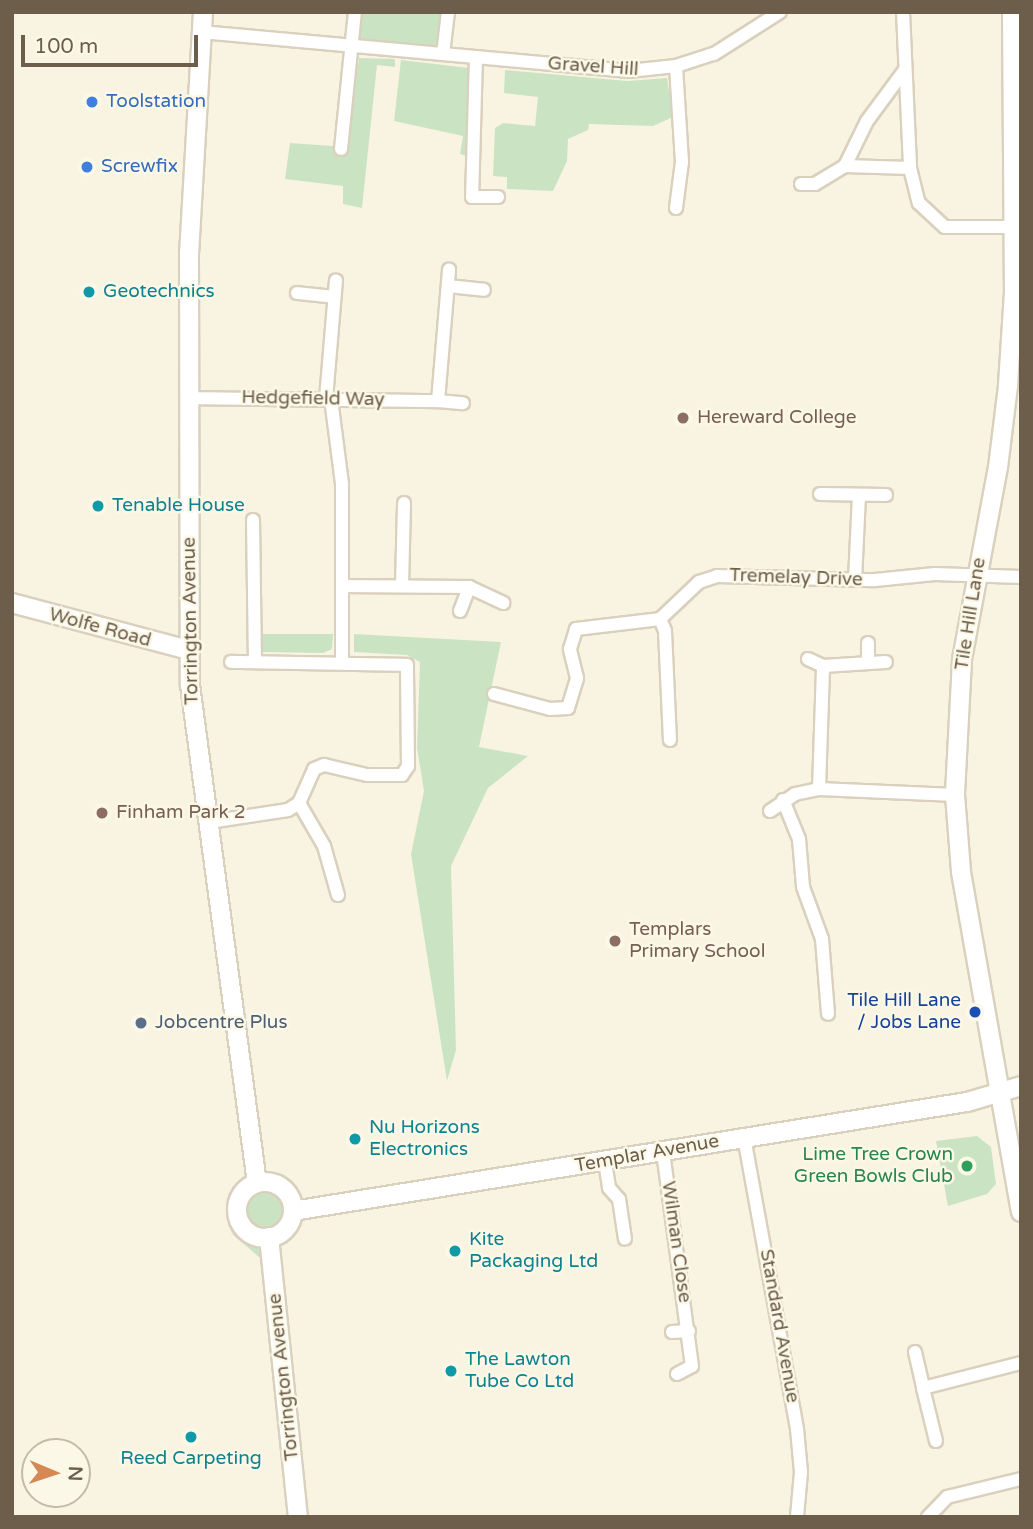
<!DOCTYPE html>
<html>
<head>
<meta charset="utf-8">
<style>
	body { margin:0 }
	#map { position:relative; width:1033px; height:1529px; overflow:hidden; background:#f9f4e2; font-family:"Varela Round",sans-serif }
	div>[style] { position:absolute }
	.green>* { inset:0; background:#cae4c3 }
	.round { border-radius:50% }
	.roads { filter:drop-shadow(2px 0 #d9d0bd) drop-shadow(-2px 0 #d9d0bd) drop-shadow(0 2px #d9d0bd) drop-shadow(0 -2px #d9d0bd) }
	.street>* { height:12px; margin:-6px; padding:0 6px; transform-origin:6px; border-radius:6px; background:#fff }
	.secondary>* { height:18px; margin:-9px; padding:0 9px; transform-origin:9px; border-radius:9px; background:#fff }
	.secondary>.ring { margin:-9px; padding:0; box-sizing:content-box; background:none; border:18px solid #fff; border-radius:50% }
	.dots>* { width:19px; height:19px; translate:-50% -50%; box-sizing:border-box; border:4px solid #fcf8e7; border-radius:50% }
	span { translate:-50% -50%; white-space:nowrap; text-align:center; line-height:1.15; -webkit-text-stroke:5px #fcf8e7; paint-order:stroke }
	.street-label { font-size:19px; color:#6d5e4c }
	.shop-label { font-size:19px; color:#366cbe }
	.left { translate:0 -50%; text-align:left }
	.culture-label { font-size:19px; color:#0d838f }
	.education-label { font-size:19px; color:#785e54 }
	.transit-label { font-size:19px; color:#164399 }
	.right { translate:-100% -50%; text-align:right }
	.service-label { font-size:19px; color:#4e5e75 }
	.leisure-label { font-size:19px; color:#27864d }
	.frame { position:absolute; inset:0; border:14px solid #6d5e4c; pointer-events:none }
	.north { position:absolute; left:21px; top:1438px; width:70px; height:70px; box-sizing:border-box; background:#fcf8e7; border:2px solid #c3baa9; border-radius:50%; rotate:92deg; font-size:19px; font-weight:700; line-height:28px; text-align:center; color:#6d5e4c }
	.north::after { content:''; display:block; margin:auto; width:24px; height:32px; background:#d68854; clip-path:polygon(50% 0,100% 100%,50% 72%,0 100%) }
	.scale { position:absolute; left:21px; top:35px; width:177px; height:32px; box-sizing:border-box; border:4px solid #6d5e4c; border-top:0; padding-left:9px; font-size:21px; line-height:24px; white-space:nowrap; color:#6d5e4c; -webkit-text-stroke:5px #fcf8e7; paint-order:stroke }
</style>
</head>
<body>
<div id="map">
	<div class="green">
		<i style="clip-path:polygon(356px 12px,443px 12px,440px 40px,434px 46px,355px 38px)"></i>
		<i style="clip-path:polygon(359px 58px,395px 59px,395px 67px,377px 65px,362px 208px,343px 204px,343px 186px,285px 179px,290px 143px,347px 147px)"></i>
		<i style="clip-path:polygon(401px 60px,469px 68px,470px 157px,460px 154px,463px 136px,394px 121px)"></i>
		<i style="clip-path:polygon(505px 70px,627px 81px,667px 78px,673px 117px,653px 126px,589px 124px,588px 130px,568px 139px,567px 161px,553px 191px,507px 189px,507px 177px,493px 176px,495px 128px,503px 123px,535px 126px,538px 97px,504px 93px)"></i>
		<i style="clip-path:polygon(261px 634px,333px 634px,332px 649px,323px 653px,263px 652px)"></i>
		<i style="clip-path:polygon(354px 634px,501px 642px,479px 747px,528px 756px,488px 788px,451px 866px,456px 1050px,447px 1081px,411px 854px,424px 791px,417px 748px,420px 662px,407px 655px,354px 652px)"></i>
		<i style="clip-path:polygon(977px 1136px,991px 1147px,996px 1184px,987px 1194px,948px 1206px,936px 1141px)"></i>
		<i class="round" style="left:244px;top:1190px;width:42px;height:42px"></i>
		<i style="clip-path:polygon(230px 1232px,263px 1251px,273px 1351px,270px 1354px,260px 1258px)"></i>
	</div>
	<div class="roads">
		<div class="street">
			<i style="left:903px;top:12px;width:156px;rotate:87.4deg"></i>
			<i style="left:910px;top:168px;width:36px;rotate:76deg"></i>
			<i style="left:919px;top:203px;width:35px;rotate:43deg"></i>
			<i style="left:945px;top:227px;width:69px"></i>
			<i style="left:201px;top:32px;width:430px;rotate:5.2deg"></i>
			<i style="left:629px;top:71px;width:47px;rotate:-6.1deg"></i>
			<i style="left:676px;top:66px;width:40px;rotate:-18deg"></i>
			<i style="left:714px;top:54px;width:78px;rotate:-32.5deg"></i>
			<i style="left:443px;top:54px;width:42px;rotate:-83.2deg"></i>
			<i style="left:476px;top:57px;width:140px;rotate:91.6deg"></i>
			<i style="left:472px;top:197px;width:26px"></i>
			<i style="left:904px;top:71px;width:62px;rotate:126.5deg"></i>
			<i style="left:867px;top:121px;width:50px;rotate:116.1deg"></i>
			<i style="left:845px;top:166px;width:65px;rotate:1.8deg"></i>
			<i style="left:341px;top:149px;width:138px;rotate:-84.2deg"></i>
			<i style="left:801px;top:184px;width:14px"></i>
			<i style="left:815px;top:184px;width:35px;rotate:-31deg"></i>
			<i style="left:676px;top:208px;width:46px;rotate:-82.6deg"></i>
			<i style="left:682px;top:162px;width:96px;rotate:-93.6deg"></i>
			<i style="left:448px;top:286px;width:36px;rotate:6deg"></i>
			<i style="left:297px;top:293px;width:36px;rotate:6deg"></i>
			<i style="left:187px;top:398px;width:251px;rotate:0.7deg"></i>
			<i style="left:438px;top:401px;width:132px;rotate:-85.2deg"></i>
			<i style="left:326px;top:399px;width:119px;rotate:-85.2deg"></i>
			<i style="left:331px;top:399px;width:86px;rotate:82.6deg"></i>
			<i style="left:342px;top:484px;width:178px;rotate:90deg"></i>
			<i style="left:438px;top:401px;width:25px;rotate:5deg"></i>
			<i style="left:820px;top:494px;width:66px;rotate:0.9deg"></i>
			<i style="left:253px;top:520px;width:141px;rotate:89.2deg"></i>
			<i style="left:855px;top:580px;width:85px;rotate:-87.3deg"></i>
			<i style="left:342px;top:586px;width:127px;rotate:0.5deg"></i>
			<i style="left:469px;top:587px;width:38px;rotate:25deg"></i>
			<i style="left:402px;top:586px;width:83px;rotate:-88.6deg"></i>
			<i style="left:460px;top:611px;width:26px;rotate:-69deg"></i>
			<i style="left:660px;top:619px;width:13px;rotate:67deg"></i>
			<i style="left:665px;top:631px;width:109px;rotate:87.4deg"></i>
			<i style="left:808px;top:659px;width:17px;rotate:25deg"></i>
			<i style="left:868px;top:660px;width:17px;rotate:-90deg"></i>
			<i style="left:494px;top:694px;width:58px;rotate:15deg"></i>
			<i style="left:550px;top:709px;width:18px;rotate:-3deg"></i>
			<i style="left:568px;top:708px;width:31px;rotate:-73deg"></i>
			<i style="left:577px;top:678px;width:30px;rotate:-104deg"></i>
			<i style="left:570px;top:649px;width:21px;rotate:-73deg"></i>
			<i style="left:576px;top:629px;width:85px;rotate:-6.8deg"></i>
			<i style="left:660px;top:619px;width:54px;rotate:-43.5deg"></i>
			<i style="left:699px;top:582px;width:19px;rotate:-18deg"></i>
			<i style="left:717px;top:576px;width:158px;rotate:1.5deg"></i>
			<i style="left:875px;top:580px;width:60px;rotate:-5.7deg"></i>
			<i style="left:935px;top:574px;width:86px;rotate:2deg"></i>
			<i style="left:819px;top:789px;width:123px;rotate:-88.1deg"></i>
			<i style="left:823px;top:666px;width:63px;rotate:-3.6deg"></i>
			<i style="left:783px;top:800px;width:42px;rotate:67.7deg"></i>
			<i style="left:799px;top:839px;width:48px;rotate:85.2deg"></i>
			<i style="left:803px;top:887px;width:55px;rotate:69.9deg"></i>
			<i style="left:822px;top:939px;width:75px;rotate:85.4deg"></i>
			<i style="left:299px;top:803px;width:50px;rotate:59.8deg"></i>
			<i style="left:324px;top:846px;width:51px;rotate:74.1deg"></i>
			<i style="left:770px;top:811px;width:30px;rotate:-34deg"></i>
			<i style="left:795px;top:794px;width:25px;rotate:-12deg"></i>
			<i style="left:819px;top:789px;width:136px;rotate:2.5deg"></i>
			<i style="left:209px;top:822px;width:80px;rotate:-8.6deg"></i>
			<i style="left:288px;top:810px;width:13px;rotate:-32deg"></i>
			<i style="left:299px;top:803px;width:37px;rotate:-66deg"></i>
			<i style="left:314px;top:769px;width:11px;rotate:-22deg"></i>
			<i style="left:324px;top:765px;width:44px;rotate:13.1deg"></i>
			<i style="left:367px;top:775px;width:35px"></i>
			<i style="left:402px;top:775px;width:11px;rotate:-56deg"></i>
			<i style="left:408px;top:766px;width:101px;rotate:-90.6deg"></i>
			<i style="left:407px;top:665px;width:176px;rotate:-179deg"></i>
			<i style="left:744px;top:1137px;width:297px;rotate:79.7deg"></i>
			<i style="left:797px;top:1429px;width:43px;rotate:84.7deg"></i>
			<i style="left:801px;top:1472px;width:45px;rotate:95.1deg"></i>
			<i style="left:663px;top:1152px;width:216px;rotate:82.3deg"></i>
			<i style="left:692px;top:1366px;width:17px;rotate:152deg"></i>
			<i style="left:605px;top:1162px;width:26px;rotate:81deg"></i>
			<i style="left:609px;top:1188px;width:15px;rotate:48deg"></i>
			<i style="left:619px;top:1199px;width:40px;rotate:81.5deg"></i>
			<i style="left:672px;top:1332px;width:17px;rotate:-3deg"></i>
			<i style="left:915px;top:1352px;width:37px;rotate:77deg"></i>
			<i style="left:936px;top:1441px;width:55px;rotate:-103.8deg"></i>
			<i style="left:923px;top:1388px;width:101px;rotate:-14.3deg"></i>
			<i style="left:928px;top:1517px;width:28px;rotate:-46deg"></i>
			<i style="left:947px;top:1497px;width:76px;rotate:-13.7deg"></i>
		</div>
		<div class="secondary">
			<i style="left:203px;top:12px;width:240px;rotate:93.3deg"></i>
			<i style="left:189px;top:252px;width:433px;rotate:89.9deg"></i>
			<i style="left:190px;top:685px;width:502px;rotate:82.34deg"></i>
			<i style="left:1012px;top:12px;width:280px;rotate:89.6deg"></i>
			<i style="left:1014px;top:292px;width:94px;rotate:93.7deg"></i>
			<i style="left:1008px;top:386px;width:82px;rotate:97deg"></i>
			<i style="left:998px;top:467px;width:196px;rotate:100.6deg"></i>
			<i style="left:962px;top:660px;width:135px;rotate:93deg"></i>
			<i style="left:955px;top:795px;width:77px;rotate:85.5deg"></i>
			<i style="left:961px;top:872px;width:345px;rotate:80deg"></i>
			<i style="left:12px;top:603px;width:183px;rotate:14.9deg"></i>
			<i class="ring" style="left:237px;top:1182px;width:38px;height:38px"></i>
			<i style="left:293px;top:1211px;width:683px;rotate:-9.19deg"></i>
			<i style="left:967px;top:1102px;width:56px;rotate:-16.5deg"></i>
			<i style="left:269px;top:1237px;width:281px;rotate:84.1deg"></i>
		</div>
	</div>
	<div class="dots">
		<i style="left:92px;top:102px;background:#3f7fe0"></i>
		<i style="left:87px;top:167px;background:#3f7fe0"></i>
		<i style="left:89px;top:292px;background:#0f9aa8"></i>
		<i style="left:683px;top:418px;background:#8d6e63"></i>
		<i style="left:98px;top:506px;background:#0f9aa8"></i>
		<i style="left:102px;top:813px;background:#8d6e63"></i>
		<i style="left:615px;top:941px;background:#8d6e63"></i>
		<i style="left:975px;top:1012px;background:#1a4fb4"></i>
		<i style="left:141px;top:1023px;background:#5c6f8a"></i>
		<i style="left:355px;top:1139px;background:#0f9aa8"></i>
		<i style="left:967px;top:1166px;background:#2e9e5b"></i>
		<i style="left:455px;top:1251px;background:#0f9aa8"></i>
		<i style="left:451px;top:1371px;background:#0f9aa8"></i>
		<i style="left:191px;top:1437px;background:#0f9aa8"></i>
	</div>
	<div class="street-label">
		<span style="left:593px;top:67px;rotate:4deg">Gravel Hill</span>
		<span style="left:313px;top:399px;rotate:1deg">Hedgefield Way</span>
		<span style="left:796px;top:578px;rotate:2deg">Tremelay Drive</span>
		<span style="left:971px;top:614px;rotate:-81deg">Tile Hill Lane</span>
		<span style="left:191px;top:621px;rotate:-91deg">Torrington Avenue</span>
		<span style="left:100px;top:628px;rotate:15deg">Wolfe Road</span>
		<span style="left:647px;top:1154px;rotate:-10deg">Templar Avenue</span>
		<span style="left:676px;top:1242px;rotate:82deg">Wilman Close</span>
		<span style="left:779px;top:1326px;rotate:80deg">Standard Avenue</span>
		<span style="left:284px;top:1377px;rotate:-96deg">Torrington Avenue</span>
	</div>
	<div class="shop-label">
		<span class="left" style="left:106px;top:102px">Toolstation</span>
		<span class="left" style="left:101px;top:167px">Screwfix</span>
	</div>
	<div class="culture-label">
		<span class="left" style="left:103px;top:292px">Geotechnics</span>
		<span class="left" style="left:112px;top:506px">Tenable House</span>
		<span class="left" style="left:369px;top:1139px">Nu Horizons<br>Electronics</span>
		<span class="left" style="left:469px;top:1251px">Kite<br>Packaging Ltd</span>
		<span class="left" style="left:465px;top:1371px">The Lawton<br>Tube Co Ltd</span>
		<span style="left:191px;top:1459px">Reed Carpeting</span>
	</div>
	<div class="education-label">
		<span class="left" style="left:697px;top:418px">Hereward College</span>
		<span class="left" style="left:116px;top:813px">Finham Park 2</span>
		<span class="left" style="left:629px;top:941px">Templars<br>Primary School</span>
	</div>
	<div class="transit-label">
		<span class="right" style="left:961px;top:1012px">Tile Hill Lane<br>/ Jobs Lane</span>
	</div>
	<div class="service-label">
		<span class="left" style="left:155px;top:1023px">Jobcentre Plus</span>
	</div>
	<div class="leisure-label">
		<span class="right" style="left:953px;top:1166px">Lime Tree Crown<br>Green Bowls Club</span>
	</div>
	<div class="frame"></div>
	<div class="north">N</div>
	<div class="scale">100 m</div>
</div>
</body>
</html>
